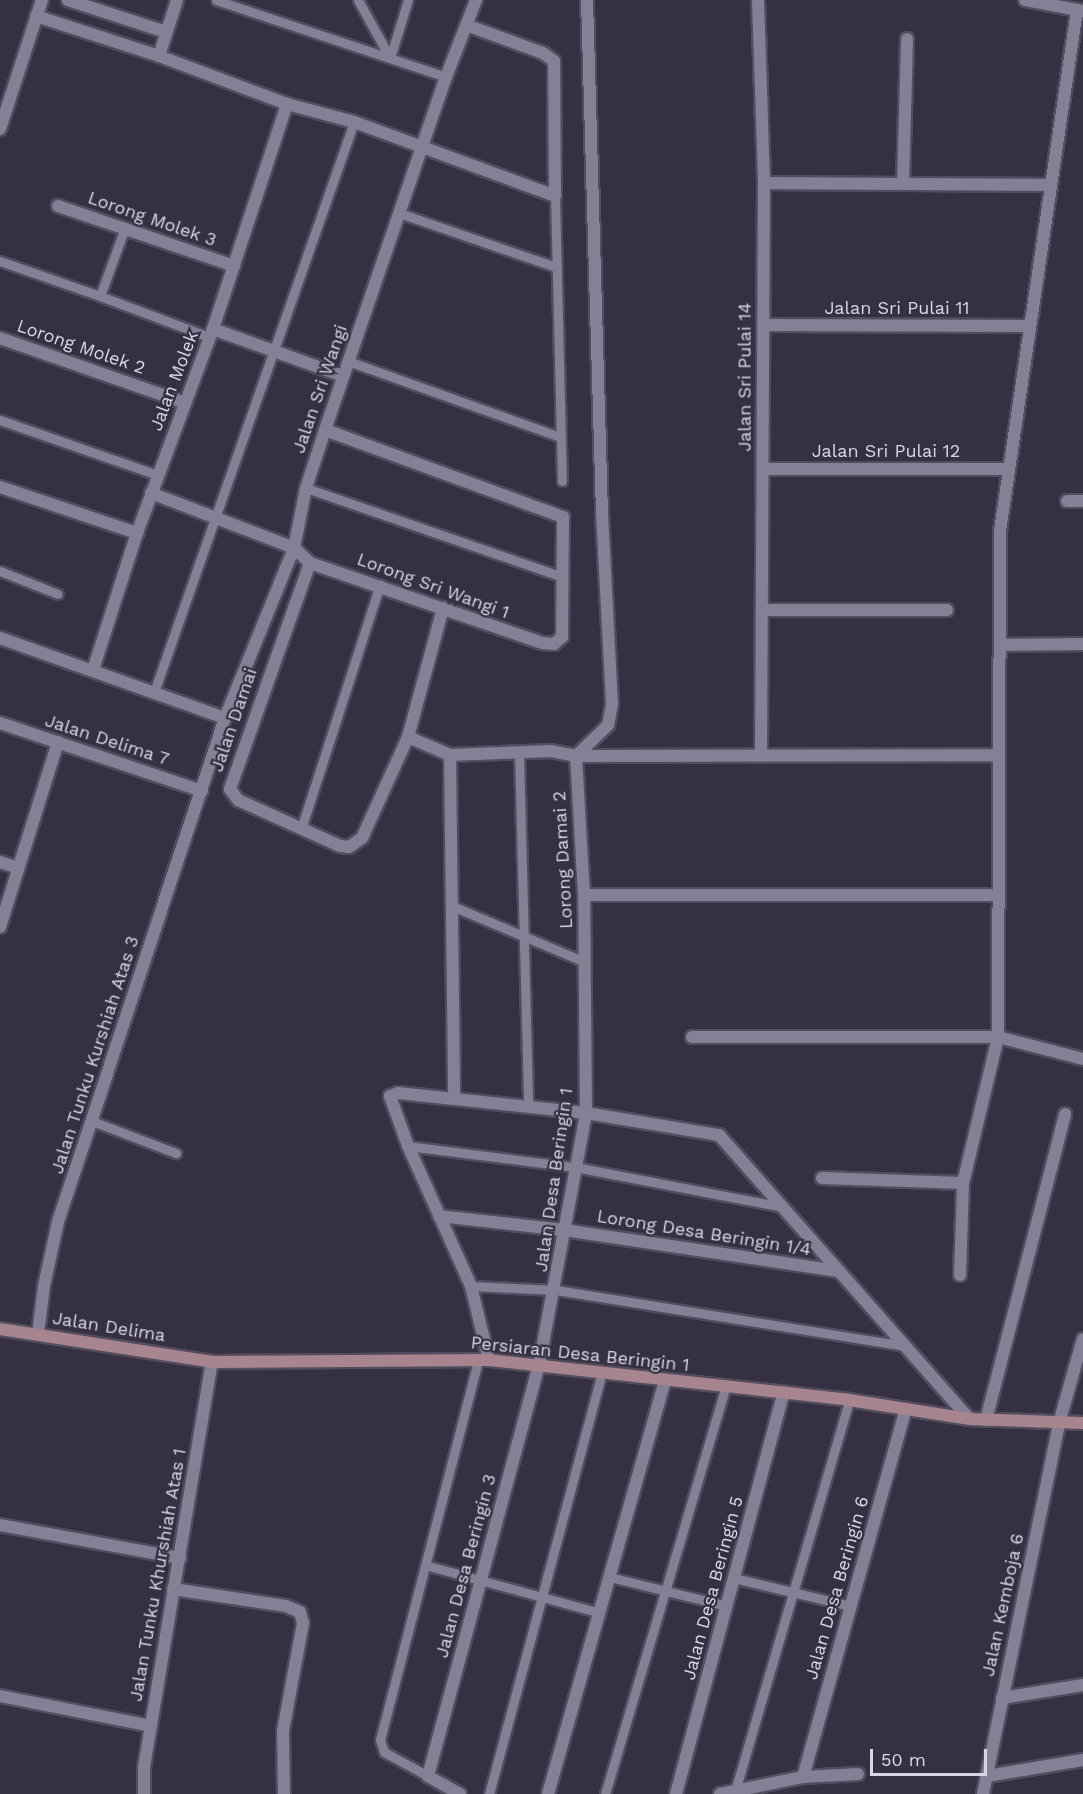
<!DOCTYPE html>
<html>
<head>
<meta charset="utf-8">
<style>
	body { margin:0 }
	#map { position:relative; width:1083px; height:1794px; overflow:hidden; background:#353143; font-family:"Work Sans",sans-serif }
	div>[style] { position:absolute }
	.roads { filter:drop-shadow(2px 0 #524d5e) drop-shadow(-2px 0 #524d5e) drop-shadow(0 2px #524d5e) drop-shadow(0 -2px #524d5e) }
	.lane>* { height:9px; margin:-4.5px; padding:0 4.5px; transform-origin:4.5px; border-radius:4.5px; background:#858096 }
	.street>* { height:12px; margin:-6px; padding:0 6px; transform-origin:6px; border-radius:6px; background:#858096 }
	.secondary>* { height:12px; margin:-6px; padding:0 6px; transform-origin:6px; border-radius:6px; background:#a8858e }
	span { translate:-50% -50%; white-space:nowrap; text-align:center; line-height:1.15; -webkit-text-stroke:4.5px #353143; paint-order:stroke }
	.street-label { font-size:18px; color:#d9d7e3 }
	.scale { position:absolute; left:870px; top:1749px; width:117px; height:27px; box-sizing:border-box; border:3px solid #d9d7e3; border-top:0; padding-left:8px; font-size:18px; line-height:21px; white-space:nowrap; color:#d9d7e3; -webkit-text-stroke:4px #353143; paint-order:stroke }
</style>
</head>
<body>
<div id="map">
	<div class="roads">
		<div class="lane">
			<i style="left:216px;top:0;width:243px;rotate:18.5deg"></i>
			<i style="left:358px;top:0;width:66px;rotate:61.1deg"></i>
			<i style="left:390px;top:58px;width:61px;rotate:-72.8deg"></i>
			<i style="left:555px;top:196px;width:285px;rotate:88.6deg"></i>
			<i style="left:399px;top:213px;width:166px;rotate:19deg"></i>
			<i style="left:0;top:261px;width:106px;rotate:19.3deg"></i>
			<i style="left:100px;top:296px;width:70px;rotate:-70deg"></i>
			<i style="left:100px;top:296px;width:116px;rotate:20.6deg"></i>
			<i style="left:348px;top:361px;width:225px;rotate:19.7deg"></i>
			<i style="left:0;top:420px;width:167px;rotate:19.2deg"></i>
			<i style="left:306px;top:488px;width:272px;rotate:19.1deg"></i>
			<i style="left:0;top:571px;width:62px;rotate:21.6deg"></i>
			<i style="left:154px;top:692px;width:604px;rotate:-70.67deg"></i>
			<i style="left:519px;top:753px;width:354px;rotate:88.5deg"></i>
			<i style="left:301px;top:829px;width:257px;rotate:-72.1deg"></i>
			<i style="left:452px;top:906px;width:144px;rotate:22.8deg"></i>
			<i style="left:92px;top:1121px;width:90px;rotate:20.9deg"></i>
			<i style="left:408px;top:1146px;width:168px;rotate:7.2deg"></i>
			<i style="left:575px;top:1167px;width:211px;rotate:10.9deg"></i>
			<i style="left:471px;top:1286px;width:85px;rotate:2.7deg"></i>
			<i style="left:556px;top:1290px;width:353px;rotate:9.1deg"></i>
			<i style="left:425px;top:1565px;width:181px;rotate:15.3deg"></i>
			<i style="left:610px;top:1577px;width:121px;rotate:13.9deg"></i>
			<i style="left:734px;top:1578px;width:120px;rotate:13.5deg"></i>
			<i style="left:428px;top:1776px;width:50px;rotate:-151.4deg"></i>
			<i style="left:384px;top:1752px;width:13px;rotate:-108deg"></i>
			<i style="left:380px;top:1740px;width:392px;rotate:-75.5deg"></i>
			<i style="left:735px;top:1791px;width:407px;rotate:-73.7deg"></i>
			<i style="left:489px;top:1794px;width:437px;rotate:-75deg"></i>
			<i style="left:605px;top:1794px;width:426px;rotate:-73.5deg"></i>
		</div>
		<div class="street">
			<i style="left:68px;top:0;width:103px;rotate:18.1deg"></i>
			<i style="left:758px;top:0;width:183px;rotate:88.1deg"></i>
			<i style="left:764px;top:183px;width:571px;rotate:90.3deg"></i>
			<i style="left:1025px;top:0;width:59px;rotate:10.7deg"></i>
			<i style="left:36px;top:16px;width:129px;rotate:18deg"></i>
			<i style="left:159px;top:56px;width:137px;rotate:20.6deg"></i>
			<i style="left:287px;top:104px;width:69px;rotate:15deg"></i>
			<i style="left:354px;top:122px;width:214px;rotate:20.2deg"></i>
			<i style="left:555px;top:196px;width:135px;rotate:-90.4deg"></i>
			<i style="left:554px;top:61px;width:14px;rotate:-144deg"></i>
			<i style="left:543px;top:53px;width:79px;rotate:-160deg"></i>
			<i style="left:159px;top:56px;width:59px;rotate:-72.2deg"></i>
			<i style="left:0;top:129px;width:136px;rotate:-72deg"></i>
			<i style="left:764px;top:183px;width:287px;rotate:0.4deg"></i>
			<i style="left:903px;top:184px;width:145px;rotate:-88.4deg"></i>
			<i style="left:58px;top:206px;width:186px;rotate:18.8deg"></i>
			<i style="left:763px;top:325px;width:267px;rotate:0.2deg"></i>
			<i style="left:213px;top:329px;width:138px;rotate:19.9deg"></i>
			<i style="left:0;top:338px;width:194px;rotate:19.3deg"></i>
			<i style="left:763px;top:469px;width:246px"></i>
			<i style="left:0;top:487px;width:145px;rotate:18.6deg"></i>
			<i style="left:151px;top:493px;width:153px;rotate:21deg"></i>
			<i style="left:294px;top:548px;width:22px;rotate:43deg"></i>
			<i style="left:310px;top:563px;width:245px;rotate:19deg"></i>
			<i style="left:542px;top:643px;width:12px;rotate:5deg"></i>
			<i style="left:554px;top:644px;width:11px;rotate:-41deg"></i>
			<i style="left:562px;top:637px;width:120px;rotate:-89.5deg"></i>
			<i style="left:563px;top:517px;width:253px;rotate:-159.9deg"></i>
			<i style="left:1067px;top:501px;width:16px"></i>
			<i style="left:310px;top:563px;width:240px;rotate:109.5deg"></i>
			<i style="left:230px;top:789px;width:14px;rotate:54deg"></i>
			<i style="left:238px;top:800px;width:112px;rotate:24.3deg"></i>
			<i style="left:340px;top:846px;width:9px;rotate:6deg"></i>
			<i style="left:349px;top:847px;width:16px;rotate:-35deg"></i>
			<i style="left:362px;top:838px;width:111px;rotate:-65.5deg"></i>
			<i style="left:408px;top:737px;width:134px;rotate:-74.8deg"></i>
			<i style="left:762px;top:610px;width:185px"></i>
			<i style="left:0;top:638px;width:239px;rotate:19.6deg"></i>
			<i style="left:1000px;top:645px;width:83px;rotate:-0.7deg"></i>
			<i style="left:93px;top:670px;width:144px;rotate:-72.2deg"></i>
			<i style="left:137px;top:533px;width:218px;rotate:-69.6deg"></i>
			<i style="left:213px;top:329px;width:237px;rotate:-71.8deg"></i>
			<i style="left:0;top:723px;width:213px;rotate:18.6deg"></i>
			<i style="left:408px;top:737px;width:46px;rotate:23.2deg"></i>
			<i style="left:450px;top:755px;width:101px;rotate:-2.3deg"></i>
			<i style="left:551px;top:751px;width:25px;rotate:11deg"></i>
			<i style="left:576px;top:756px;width:423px;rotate:-0.1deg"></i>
			<i style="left:450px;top:755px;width:343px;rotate:89.3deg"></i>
			<i style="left:0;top:862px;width:19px;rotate:18deg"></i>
			<i style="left:584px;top:895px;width:415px"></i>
			<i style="left:0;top:927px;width:194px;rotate:-72.6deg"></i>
			<i style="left:692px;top:1037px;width:306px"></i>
			<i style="left:998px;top:1037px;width:88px;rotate:14.5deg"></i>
			<i style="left:822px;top:1178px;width:141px;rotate:2deg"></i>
			<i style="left:439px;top:1216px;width:126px;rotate:6.4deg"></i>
			<i style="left:564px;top:1230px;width:277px;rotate:8.5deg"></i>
			<i style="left:960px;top:1275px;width:92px;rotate:-88.1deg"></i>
			<i style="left:963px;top:1183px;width:150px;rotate:-76.5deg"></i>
			<i style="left:998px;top:1037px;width:506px;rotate:-89.77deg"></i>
			<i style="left:1000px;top:531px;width:527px;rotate:-81.59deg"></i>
			<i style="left:38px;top:1334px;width:48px;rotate:-82.9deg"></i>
			<i style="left:44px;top:1286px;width:66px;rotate:-77.7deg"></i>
			<i style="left:58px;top:1222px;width:531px;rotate:-71.67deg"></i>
			<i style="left:225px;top:718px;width:183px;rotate:-67.9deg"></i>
			<i style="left:294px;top:548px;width:61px;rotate:-78.7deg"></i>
			<i style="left:306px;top:488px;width:61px;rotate:-71.9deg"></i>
			<i style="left:325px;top:430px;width:373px;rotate:-71.1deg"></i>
			<i style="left:446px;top:77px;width:83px;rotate:-68.7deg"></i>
			<i style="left:489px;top:1360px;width:76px;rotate:-103.7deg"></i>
			<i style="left:471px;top:1286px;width:154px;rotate:-114.2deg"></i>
			<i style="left:408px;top:1146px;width:53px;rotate:-109.8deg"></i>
			<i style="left:390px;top:1096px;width:9px;rotate:-21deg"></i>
			<i style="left:398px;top:1093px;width:189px;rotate:6.1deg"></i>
			<i style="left:586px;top:1113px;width:135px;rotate:9.4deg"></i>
			<i style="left:719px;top:1135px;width:378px;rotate:48.6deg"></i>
			<i style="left:986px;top:1420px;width:316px;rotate:-75.5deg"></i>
			<i style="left:0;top:1525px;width:183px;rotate:10.4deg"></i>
			<i style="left:173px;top:1589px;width:114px;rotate:8.6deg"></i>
			<i style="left:286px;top:1606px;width:15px;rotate:23deg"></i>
			<i style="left:300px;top:1612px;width:11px;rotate:75deg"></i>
			<i style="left:303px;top:1623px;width:110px;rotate:100.5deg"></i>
			<i style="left:283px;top:1731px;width:63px;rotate:89.1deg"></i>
			<i style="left:0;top:1696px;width:154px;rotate:11.2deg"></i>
			<i style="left:1002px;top:1698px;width:82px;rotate:-9.1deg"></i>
			<i style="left:987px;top:1776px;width:97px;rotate:-9.5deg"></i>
			<i style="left:803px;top:1777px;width:382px;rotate:-74.4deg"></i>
			<i style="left:144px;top:1794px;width:27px;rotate:-90deg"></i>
			<i style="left:144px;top:1767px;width:411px;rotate:-80.5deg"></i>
			<i style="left:460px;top:1794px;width:37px;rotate:-151deg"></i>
			<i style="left:428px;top:1776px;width:426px;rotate:-74.9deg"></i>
			<i style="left:539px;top:1365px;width:256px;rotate:-79.4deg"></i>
			<i style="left:586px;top:1113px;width:218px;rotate:-90.5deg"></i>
			<i style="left:584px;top:895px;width:139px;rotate:-93.3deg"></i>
			<i style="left:576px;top:756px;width:45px;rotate:-44.1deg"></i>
			<i style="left:608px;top:725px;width:21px;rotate:-79deg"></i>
			<i style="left:612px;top:704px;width:190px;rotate:-93deg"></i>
			<i style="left:602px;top:514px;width:514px;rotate:-91.67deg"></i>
			<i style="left:548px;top:1794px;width:429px;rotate:-74.2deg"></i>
			<i style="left:676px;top:1794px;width:416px;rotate:-75deg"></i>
			<i style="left:720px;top:1794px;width:85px;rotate:-11.6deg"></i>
			<i style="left:803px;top:1777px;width:55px;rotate:-3.1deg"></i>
			<i style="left:983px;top:1794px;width:379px;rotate:-78.4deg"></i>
			<i style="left:1059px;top:1423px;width:87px;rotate:-74.1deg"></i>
		</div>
		<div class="secondary">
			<i style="left:0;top:1329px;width:215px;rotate:8.8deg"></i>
			<i style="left:212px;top:1362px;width:277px;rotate:-0.4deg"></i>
			<i style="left:489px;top:1360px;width:362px;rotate:6.3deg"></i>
			<i style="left:849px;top:1400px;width:121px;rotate:9deg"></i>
			<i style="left:969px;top:1419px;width:114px;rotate:2deg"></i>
		</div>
	</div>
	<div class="street-label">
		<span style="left:152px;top:219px;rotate:19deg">Lorong Molek 3</span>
		<span style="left:897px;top:308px">Jalan Sri Pulai 11</span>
		<span style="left:81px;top:347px;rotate:19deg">Lorong Molek 2</span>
		<span style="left:745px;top:377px;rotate:-90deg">Jalan Sri Pulai 14</span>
		<span style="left:174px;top:381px;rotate:-69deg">Jalan Molek</span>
		<span style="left:320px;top:389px;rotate:-71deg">Jalan Sri Wangi</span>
		<span style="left:886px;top:451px">Jalan Sri Pulai 12</span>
		<span style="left:433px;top:586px;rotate:20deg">Lorong Sri Wangi 1</span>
		<span style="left:234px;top:720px;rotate:-71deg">Jalan Damai</span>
		<span style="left:107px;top:740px;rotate:18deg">Jalan Delima 7</span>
		<span style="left:563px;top:860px;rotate:-93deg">Lorong Damai 2</span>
		<span style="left:95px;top:1055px;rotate:-72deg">Jalan Tunku Kurshiah Atas 3</span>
		<span style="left:554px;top:1180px;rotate:-82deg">Jalan Desa Beringin 1</span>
		<span style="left:704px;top:1233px;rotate:9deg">Lorong Desa Beringin 1/4</span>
		<span style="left:109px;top:1327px;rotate:9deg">Jalan Delima</span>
		<span style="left:580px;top:1354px;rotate:6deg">Persiaran Desa Beringin 1</span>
		<span style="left:466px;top:1566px;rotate:-75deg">Jalan Desa Beringin 3</span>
		<span style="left:158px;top:1575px;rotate:-80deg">Jalan Tunku Khurshiah Atas 1</span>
		<span style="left:713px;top:1588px;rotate:-75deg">Jalan Desa Beringin 5</span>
		<span style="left:837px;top:1588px;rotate:-74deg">Jalan Desa Beringin 6</span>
		<span style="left:1003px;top:1605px;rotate:-78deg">Jalan Kemboja 6</span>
	</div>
	<div class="scale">50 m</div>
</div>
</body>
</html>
